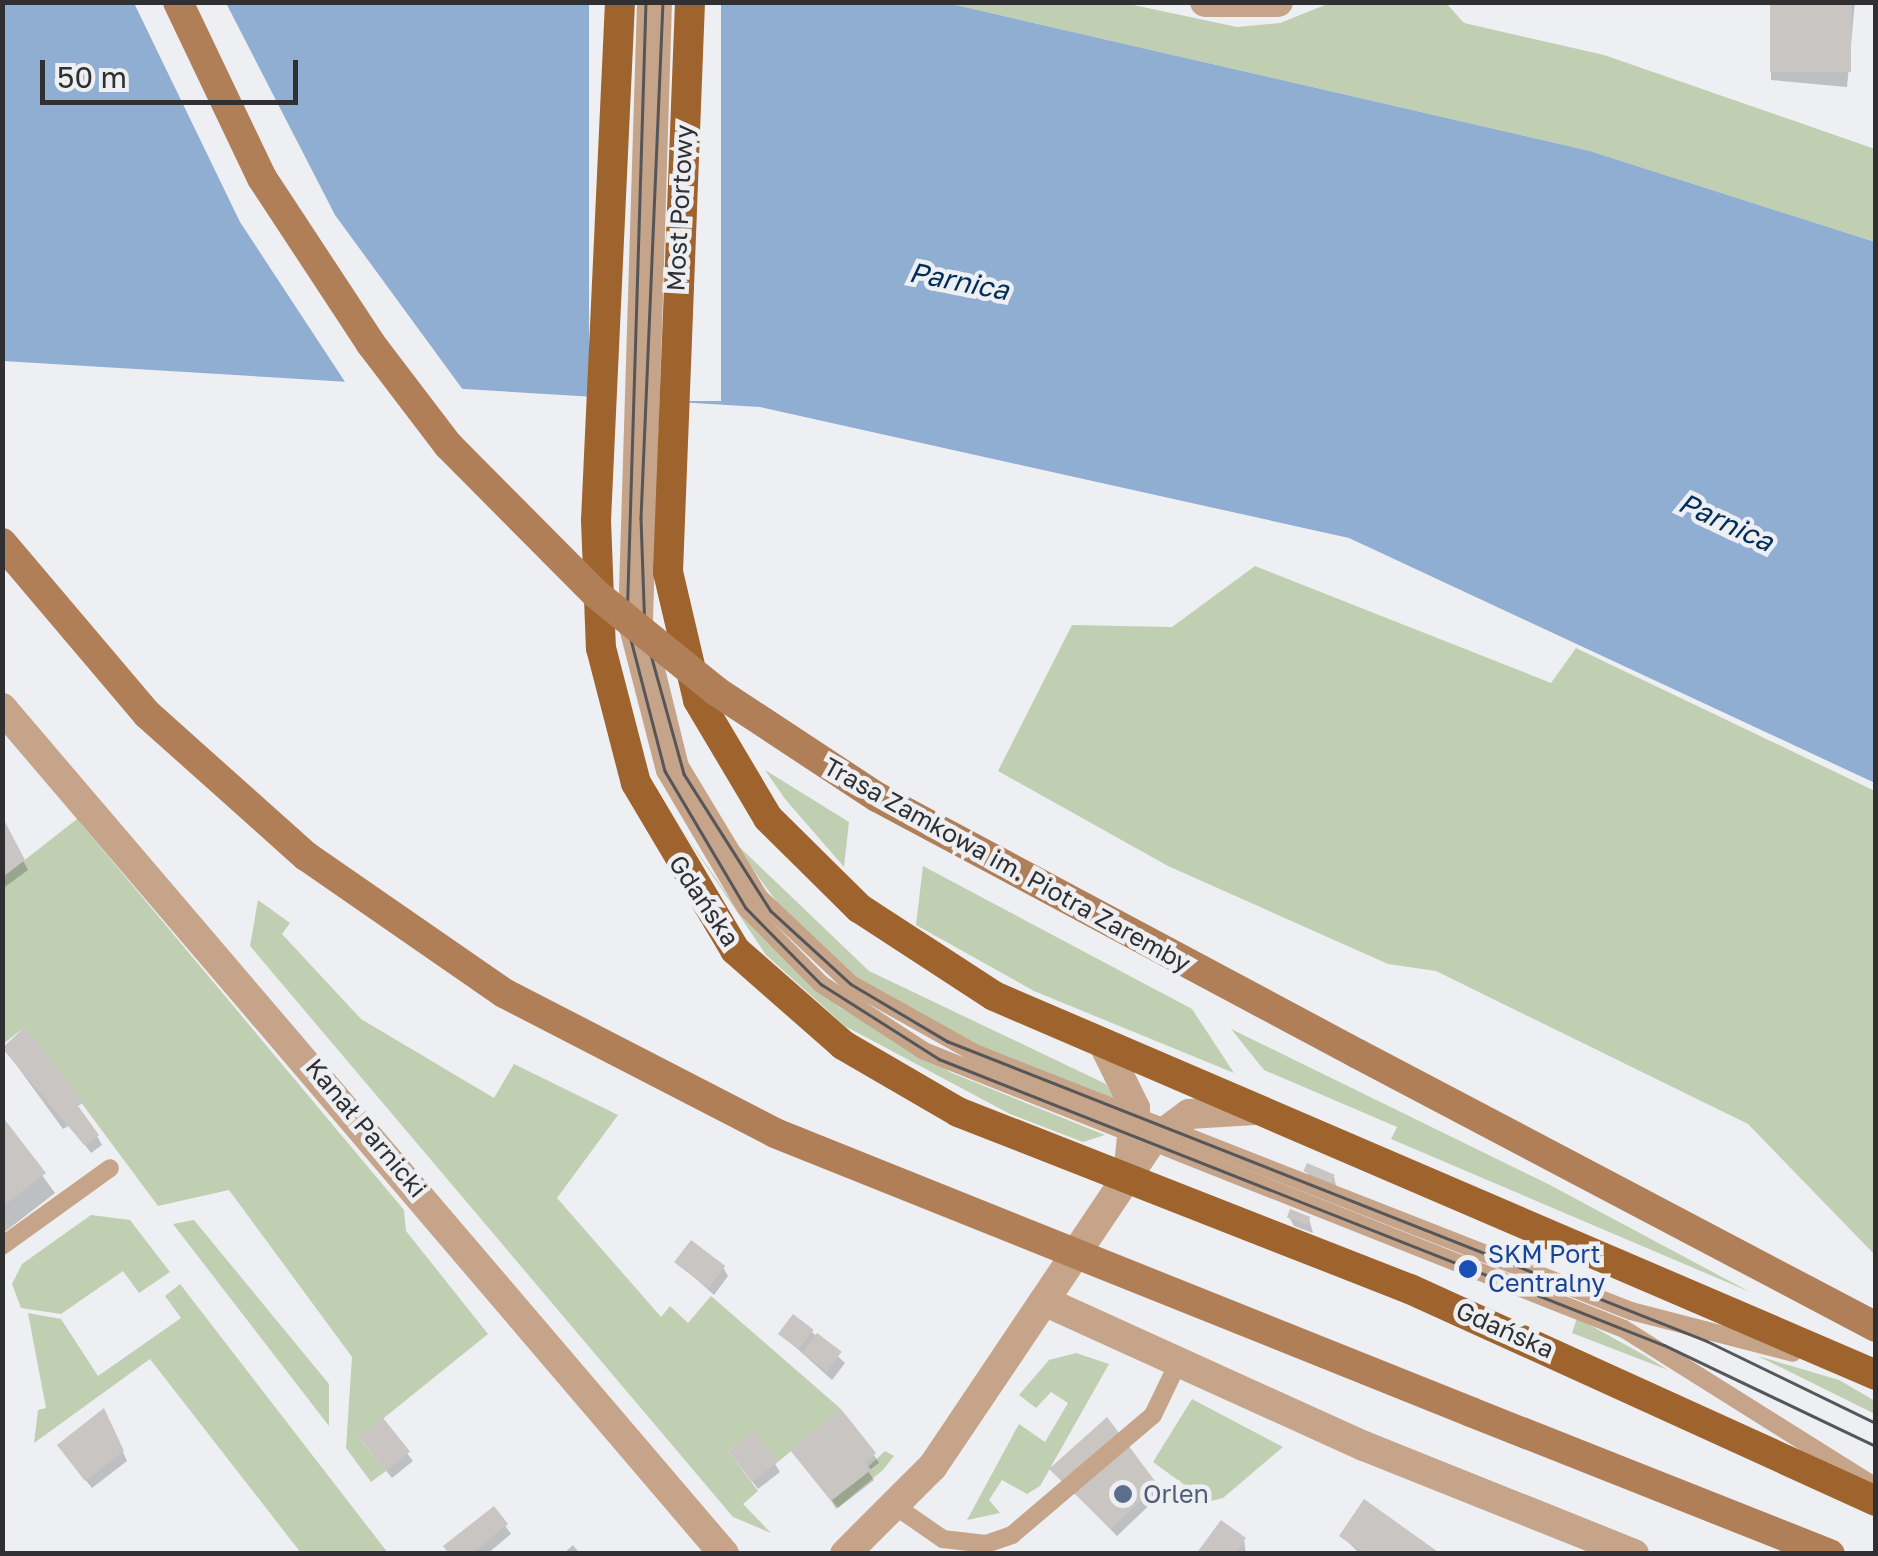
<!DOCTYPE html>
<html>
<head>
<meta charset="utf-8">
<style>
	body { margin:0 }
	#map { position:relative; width:1878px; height:1556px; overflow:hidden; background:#eeeff2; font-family:"Golos Text",sans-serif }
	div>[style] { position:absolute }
	.green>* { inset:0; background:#c0cfb1 }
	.water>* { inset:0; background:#90aed2 }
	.pier>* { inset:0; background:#eeeff2; transform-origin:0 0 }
	.shadow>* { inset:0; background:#0003 }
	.building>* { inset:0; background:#c8c5c3; transform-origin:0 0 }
	.lane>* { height:18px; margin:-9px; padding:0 9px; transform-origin:9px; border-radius:9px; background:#c6a489 }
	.street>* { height:30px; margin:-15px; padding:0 15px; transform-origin:15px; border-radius:15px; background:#c6a489 }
	.secondary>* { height:30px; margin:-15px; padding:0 15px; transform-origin:15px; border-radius:15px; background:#b07e57 }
	.primary>* { height:30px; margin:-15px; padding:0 15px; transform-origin:15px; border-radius:15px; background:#9f632e }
	.tram>* { height:2.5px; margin:-1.25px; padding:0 1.25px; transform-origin:1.25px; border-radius:1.25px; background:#565658 }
	.secondary-bridge>* { height:30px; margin:-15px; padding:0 15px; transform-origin:15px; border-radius:15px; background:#b07e57 }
	.dots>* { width:28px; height:28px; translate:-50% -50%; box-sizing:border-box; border:5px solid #eeeff2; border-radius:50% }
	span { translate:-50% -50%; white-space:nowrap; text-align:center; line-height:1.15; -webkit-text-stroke:9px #eeeff2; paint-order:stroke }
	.street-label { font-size:25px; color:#303032 }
	.transit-label { font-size:25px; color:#164399 }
	.left { translate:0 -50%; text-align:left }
	.service-label { font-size:25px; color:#4e5e75 }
	.water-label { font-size:28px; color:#002e5a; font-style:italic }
	.frame { position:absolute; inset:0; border:5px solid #303032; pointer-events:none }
	.scale { position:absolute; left:40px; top:60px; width:258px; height:45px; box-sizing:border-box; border:5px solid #303032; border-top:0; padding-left:12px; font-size:30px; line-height:35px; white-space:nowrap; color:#303032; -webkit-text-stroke:8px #eeeff2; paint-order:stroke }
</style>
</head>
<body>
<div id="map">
	<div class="green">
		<i style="clip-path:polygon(947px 3px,1124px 3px,1237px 27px,1280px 23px,1330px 3px,1446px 3px,1464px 23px,1604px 55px,1875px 149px,1875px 242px,1590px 151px)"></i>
		<i style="clip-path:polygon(1255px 566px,1551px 683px,1576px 648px,1875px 791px,1875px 1255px,1748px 1124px,1436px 971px,1388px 964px,1168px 866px,998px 771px,1072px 625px,1172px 627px)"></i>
		<i style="clip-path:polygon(765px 770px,849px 822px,844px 867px,785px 799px)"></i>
		<i style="clip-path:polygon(77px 819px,404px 1210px,406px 1231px,488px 1334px,359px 1438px,386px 1471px,371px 1482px,346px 1448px,352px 1357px,229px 1190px,158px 1206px,25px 1027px,3px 1044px,3px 877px)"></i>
		<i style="clip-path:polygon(678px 824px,740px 913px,839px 1007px,952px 1073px,1105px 1135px,1083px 1142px,1010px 1114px,845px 1026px,766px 955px)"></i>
		<i style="clip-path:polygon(729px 837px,869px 971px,1106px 1084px,1117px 1104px,967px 1043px,856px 977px,788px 917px)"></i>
		<i style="clip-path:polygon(923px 866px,1192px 1009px,1234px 1073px,1034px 991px,916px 925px)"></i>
		<i style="clip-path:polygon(258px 900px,290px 923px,282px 934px,361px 1019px,494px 1098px,514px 1064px,618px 1115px,557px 1198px,661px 1317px,670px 1306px,688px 1323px,711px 1296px,841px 1409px,778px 1462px,754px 1432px,728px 1451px,758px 1491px,743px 1504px,771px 1533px,733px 1517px,250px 946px)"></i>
		<i style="clip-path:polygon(1231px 1029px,1550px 1185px,1750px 1292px,1391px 1139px,1397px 1127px,1264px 1070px)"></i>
		<i style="clip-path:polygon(91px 1215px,130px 1220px,170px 1272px,139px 1293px,123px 1271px,61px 1314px,21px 1308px,12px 1284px,22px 1264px)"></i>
		<i style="clip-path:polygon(194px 1220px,329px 1384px,329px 1426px,173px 1224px)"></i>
		<i style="clip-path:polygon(180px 1284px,388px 1553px,301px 1553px,150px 1359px,34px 1443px,38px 1410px,46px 1408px,28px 1313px,61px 1319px,98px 1376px,181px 1318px,165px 1296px)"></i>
		<i style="clip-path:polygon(1577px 1318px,1644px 1355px,1668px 1370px,1572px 1333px)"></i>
		<i style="clip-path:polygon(1076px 1353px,1109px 1364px,1040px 1486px,1027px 1494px,1002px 1480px,989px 1500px,1000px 1513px,967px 1520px,1019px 1424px,1045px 1442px,1068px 1403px,1051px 1392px,1036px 1408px,1019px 1395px,1049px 1360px)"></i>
		<i style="clip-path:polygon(1758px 1356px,1839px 1380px,1875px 1401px,1875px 1414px)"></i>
		<i style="clip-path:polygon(1192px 1399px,1283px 1447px,1223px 1498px,1208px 1502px,1153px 1462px)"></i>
		<i style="clip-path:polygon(885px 1451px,894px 1456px,883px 1470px,836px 1509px,831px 1501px)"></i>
	</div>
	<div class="water">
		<i style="clip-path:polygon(2px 3px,947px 3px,1590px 151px,1875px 242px,1875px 783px,1349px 538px,760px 407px,3px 361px)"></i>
	</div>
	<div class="pier">
		<i style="clip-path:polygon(134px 3px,226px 3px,335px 215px,466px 394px,349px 388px,240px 222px)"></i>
		<i style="left:589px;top:3px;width:132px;height:398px"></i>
	</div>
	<div class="shadow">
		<i style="clip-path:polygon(1772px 2px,1855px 2px,1847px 87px,1771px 80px)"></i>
		<i style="clip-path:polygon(2px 820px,28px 870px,2px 889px)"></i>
		<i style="clip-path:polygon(9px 1055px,97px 1136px,102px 1145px,91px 1153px,70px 1125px,63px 1129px)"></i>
		<i style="clip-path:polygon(2px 1120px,55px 1193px,2px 1234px)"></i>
		<i style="clip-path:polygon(1306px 1171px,1334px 1177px,1337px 1190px,1312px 1180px)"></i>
		<i style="clip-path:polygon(1289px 1217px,1309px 1219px,1313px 1233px,1294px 1226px)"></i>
		<i style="clip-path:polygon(677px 1262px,723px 1267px,728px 1276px,714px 1295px)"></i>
		<i style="clip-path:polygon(812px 1332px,845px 1363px,832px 1380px,781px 1334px)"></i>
		<i style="clip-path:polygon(108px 1420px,127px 1461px,92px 1488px,65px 1454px)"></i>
		<i style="clip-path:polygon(383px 1422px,413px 1461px,392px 1478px,367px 1447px)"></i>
		<i style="clip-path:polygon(793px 1451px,874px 1455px,879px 1463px,868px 1471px,874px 1480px,838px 1508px)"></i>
		<i style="clip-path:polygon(736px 1460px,775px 1464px,780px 1472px,758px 1489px)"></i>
		<i style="clip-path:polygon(1052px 1470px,1155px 1486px,1160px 1495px,1117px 1536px)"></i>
		<i style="clip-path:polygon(493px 1509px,511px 1534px,487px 1554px,450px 1554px)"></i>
		<i style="clip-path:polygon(1342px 1536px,1437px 1554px,1360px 1554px)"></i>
		<i style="clip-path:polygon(1244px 1540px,1246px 1554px,1199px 1554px)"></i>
		<i style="clip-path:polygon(573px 1545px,580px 1554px,563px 1554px)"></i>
	</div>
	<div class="building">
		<i style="left:1770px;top:2px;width:81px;height:70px"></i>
		<i style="clip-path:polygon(2px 816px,25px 860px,2px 877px)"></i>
		<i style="clip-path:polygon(25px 1027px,84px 1102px,78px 1106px,99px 1135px,85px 1146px,2px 1048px)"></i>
		<i style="clip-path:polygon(2px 1116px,46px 1173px,2px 1207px)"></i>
		<i style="left:1307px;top:1163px;width:30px;height:9px;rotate:23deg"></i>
		<i style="left:1290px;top:1209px;width:22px;height:9px;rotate:21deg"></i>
		<i style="left:691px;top:1240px;width:43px;height:28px;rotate:37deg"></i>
		<i style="left:793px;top:1314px;width:26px;height:25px;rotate:37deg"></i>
		<i style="left:817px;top:1333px;width:31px;height:25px;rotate:37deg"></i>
		<i style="clip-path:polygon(104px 1408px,124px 1451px,85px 1481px,57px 1445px)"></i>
		<i style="clip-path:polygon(841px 1409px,876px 1453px,865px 1462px,871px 1470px,831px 1501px,790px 1450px)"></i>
		<i style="clip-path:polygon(1107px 1417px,1158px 1485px,1111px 1529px,1049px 1469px)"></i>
		<i style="left:383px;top:1418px;width:43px;height:31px;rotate:51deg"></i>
		<i style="left:754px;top:1431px;width:39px;height:33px;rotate:52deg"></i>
		<i style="clip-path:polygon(1364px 1499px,1441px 1554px,1365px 1554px,1339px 1536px)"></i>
		<i style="clip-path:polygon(494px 1506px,508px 1524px,471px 1554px,449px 1554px,443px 1546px)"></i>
		<i style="clip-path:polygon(1221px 1520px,1246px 1538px,1235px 1554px,1196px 1554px)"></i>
	</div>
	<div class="lane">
		<i style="left:646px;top:2px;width:622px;rotate:91.75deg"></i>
		<i style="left:627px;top:624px;width:152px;rotate:75.5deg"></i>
		<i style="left:665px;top:771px;width:159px;rotate:59.4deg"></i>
		<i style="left:746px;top:908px;width:107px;rotate:45.4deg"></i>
		<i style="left:821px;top:984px;width:123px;rotate:33deg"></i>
		<i style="left:924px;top:1051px;width:753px;rotate:21.66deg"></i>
		<i style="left:1624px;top:1329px;width:297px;rotate:32.1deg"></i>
		<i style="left:663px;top:2px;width:619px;rotate:91.76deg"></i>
		<i style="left:644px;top:621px;width:149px;rotate:76.1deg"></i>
		<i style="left:680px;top:766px;width:153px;rotate:58.9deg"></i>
		<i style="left:759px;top:897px;width:127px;rotate:43.4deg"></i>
		<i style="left:851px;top:984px;width:144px;rotate:29.1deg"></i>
		<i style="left:977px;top:1054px;width:703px;rotate:21.45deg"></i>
		<i style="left:1631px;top:1311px;width:167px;rotate:14.5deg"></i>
		<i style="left:2px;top:1246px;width:133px;rotate:-35.8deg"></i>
		<i style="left:898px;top:1508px;width:55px;rotate:34.6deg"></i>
		<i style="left:943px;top:1539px;width:43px;rotate:6.6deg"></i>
		<i style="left:986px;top:1544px;width:28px;rotate:-19deg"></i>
		<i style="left:1012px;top:1535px;width:185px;rotate:-40.4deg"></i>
		<i style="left:1153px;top:1415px;width:60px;rotate:-64.3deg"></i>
	</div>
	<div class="street">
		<i style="left:1205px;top:2px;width:73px"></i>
		<i style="left:2px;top:708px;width:1112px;rotate:49.52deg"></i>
		<i style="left:1106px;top:1049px;width:66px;rotate:63.8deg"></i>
		<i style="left:1135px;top:1108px;width:58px;rotate:95.9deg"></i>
		<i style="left:1044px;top:1301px;width:351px;rotate:24.4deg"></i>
		<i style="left:1364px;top:1446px;width:291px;rotate:21.8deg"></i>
		<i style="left:845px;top:1554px;width:124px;rotate:-45deg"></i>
		<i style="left:933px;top:1466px;width:391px;rotate:-56.1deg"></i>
		<i style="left:1151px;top:1142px;width:47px;rotate:-36.4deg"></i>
		<i style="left:1189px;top:1114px;width:66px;rotate:-3.5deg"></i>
	</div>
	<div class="secondary">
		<i style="left:2px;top:543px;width:224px;rotate:49.7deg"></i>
		<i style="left:147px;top:714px;width:213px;rotate:41.8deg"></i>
		<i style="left:306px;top:856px;width:241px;rotate:34.7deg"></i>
		<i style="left:504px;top:993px;width:305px;rotate:27.3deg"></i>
		<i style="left:1358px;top:1054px;width:586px;rotate:27.79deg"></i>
		<i style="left:1471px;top:1412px;width:386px;rotate:21.6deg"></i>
	</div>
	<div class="primary">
		<i style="left:620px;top:2px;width:519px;rotate:92.65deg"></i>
		<i style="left:596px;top:520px;width:128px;rotate:87.8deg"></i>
		<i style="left:601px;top:648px;width:139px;rotate:75.5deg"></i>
		<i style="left:636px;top:783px;width:194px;rotate:59.3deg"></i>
		<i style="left:735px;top:950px;width:144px;rotate:41.3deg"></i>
		<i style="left:843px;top:1045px;width:133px;rotate:30.2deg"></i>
		<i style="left:958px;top:1112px;width:485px;rotate:21.4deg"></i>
		<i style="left:1410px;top:1289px;width:512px;rotate:24.46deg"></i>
		<i style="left:690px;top:2px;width:570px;rotate:92.21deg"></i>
		<i style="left:668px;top:572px;width:131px;rotate:76.8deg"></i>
		<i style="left:698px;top:700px;width:137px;rotate:59.3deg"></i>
		<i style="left:768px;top:818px;width:128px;rotate:44.7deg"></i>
		<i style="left:859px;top:908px;width:161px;rotate:33.1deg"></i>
		<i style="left:994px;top:996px;width:960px;rotate:23.25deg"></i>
	</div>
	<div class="tram">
		<i style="left:646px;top:2px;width:622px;rotate:91.75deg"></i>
		<i style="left:627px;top:624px;width:152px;rotate:75.5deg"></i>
		<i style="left:665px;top:771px;width:159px;rotate:59.4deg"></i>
		<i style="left:746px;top:908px;width:107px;rotate:45.4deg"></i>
		<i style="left:821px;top:984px;width:140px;rotate:32.4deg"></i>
		<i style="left:939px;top:1059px;width:779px;rotate:21.53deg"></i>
		<i style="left:1664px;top:1345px;width:235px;rotate:25.5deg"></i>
		<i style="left:663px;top:2px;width:516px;rotate:92.44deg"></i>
		<i style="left:641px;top:518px;width:115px;rotate:88deg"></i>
		<i style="left:645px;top:633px;width:146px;rotate:74.5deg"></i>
		<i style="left:684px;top:774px;width:162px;rotate:57.6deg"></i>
		<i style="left:771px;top:911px;width:108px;rotate:42.4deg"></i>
		<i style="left:851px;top:984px;width:112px;rotate:30.7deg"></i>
		<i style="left:947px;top:1041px;width:817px;rotate:21.54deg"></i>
		<i style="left:1707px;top:1341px;width:188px;rotate:25.9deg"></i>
	</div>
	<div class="secondary-bridge">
		<i style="left:178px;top:2px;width:195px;rotate:64.5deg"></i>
		<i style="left:262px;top:178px;width:199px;rotate:56.7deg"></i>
		<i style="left:371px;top:344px;width:127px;rotate:52.7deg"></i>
		<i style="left:448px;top:445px;width:210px;rotate:45.2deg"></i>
		<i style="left:596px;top:594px;width:154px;rotate:38.9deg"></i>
		<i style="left:716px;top:691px;width:193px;rotate:33.4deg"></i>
		<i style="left:877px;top:797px;width:545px;rotate:28.12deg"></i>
		<i style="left:775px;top:1133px;width:750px;rotate:21.84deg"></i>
	</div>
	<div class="dots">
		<i style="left:1468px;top:1269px;background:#1a4fb4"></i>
		<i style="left:1123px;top:1494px;background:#5c6f8a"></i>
	</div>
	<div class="street-label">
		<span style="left:680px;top:208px;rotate:-87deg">Most Portowy</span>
		<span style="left:1007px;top:865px;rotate:29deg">Trasa Zamkowa im. Piotra Zaremby</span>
		<span style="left:704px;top:901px;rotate:56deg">Gdańska</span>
		<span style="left:366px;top:1128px;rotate:50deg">Kanał Parnicki</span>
		<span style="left:1505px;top:1330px;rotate:24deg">Gdańska</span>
	</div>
	<div class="transit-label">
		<span class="left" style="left:1488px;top:1269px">SKM Port<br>Centralny</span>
	</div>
	<div class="service-label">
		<span class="left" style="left:1143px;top:1494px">Orlen</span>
	</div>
	<div class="water-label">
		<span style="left:959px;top:281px;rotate:11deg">Parnica</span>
		<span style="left:1726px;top:522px;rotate:25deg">Parnica</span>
	</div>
	<div class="frame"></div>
	<div class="scale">50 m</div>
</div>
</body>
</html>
